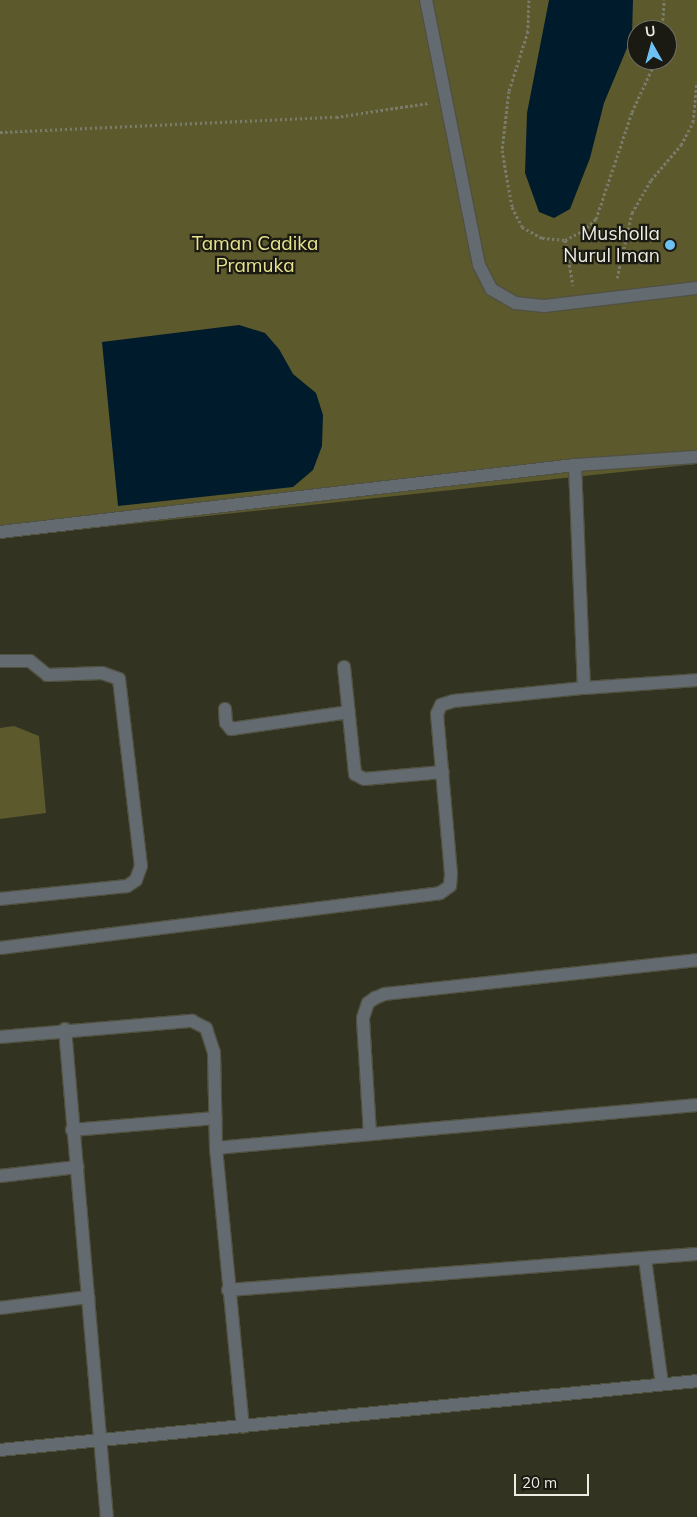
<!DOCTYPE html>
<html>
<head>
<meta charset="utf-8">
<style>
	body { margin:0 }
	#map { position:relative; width:697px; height:1517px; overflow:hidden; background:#332; font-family:Mulish,sans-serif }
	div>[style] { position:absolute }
	.green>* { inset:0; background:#5c592c }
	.water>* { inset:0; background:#001b2b }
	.path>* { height:3px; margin-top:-1.5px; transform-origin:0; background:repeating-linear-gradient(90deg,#7b7b6c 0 2.5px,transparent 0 5px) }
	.roads { filter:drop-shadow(1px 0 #515141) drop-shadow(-1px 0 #515141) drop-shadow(0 1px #515141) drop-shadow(0 -1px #515141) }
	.service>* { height:12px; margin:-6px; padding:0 6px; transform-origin:6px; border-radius:6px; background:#636b70 }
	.minor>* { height:12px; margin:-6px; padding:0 6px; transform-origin:6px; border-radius:6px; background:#636b70 }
	.dots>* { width:14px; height:14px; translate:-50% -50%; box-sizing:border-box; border:2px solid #1a1a12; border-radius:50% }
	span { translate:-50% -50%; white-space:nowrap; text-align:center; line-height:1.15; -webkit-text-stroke:4.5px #1a1a12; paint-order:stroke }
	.poi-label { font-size:19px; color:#edece2 }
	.right { translate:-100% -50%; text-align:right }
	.park-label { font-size:19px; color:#e8e38e }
	.north { position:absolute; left:627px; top:20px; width:50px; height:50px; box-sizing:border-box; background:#1a1a12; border:1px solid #6e6e65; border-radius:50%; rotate:353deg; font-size:14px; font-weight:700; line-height:20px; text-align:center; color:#edece2 }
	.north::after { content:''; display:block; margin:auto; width:18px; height:22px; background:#6dc2f3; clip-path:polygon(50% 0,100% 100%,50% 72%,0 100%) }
	.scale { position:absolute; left:514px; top:1474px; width:75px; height:22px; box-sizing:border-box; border:2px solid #edece2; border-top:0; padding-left:6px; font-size:15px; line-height:18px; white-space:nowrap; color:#edece2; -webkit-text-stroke:4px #1a1a12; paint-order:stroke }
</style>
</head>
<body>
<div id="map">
	<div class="green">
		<i style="clip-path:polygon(evenodd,0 0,697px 0,697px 464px,0 538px,0 0,637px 30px,667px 30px,667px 60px,637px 60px,637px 30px)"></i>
		<i style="clip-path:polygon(14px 726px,39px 736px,46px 813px,0 819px,0 728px)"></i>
	</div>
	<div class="water">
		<i style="clip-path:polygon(549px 0,633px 0,632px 36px,604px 103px,590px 158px,570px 209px,554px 218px,539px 212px,525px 173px,527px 113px)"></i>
		<i style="clip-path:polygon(239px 325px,265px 333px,279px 349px,293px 374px,316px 393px,323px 415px,322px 446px,313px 470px,293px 487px,118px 506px,102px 342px)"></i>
	</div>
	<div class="path">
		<i style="left:529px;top:0;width:31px;rotate:92deg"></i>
		<i style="left:528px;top:31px;width:63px;rotate:107.6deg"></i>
		<i style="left:509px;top:91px;width:59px;rotate:96.8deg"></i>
		<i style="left:502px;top:150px;width:58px;rotate:80deg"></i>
		<i style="left:512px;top:207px;width:22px;rotate:63deg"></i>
		<i style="left:522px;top:227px;width:23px;rotate:29deg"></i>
		<i style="left:542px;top:238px;width:23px;rotate:5deg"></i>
		<i style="left:565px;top:240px;width:20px;rotate:-27deg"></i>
		<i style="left:583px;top:231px;width:18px;rotate:-43deg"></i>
		<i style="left:596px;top:219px;width:113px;rotate:-71.4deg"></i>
		<i style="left:632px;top:112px;width:57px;rotate:-65.2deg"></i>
		<i style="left:662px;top:30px;width:30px;rotate:-86deg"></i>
		<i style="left:0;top:132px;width:336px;rotate:-2.6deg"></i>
		<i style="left:336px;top:117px;width:93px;rotate:-8.7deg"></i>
		<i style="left:565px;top:240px;width:46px;rotate:79.9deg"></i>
		<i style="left:617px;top:278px;width:67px;rotate:-77deg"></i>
		<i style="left:632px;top:213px;width:38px;rotate:-60deg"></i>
		<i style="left:651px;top:180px;width:46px;rotate:-49.4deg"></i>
		<i style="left:681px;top:145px;width:26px;rotate:-62deg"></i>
		<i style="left:693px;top:122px;width:40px;rotate:-84.3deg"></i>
	</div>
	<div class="roads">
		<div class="service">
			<i style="left:0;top:661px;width:30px"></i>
			<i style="left:30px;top:661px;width:22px;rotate:39deg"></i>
			<i style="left:47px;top:675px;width:55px;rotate:-2.1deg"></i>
			<i style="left:102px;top:673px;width:18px;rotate:19deg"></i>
			<i style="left:119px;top:679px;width:188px;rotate:83.3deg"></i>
			<i style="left:141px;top:866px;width:15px;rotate:110deg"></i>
			<i style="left:136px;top:880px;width:11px;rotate:146deg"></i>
			<i style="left:127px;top:886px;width:128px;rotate:174.2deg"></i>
			<i style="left:225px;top:709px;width:14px;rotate:86deg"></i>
			<i style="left:226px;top:723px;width:8px;rotate:50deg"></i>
			<i style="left:231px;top:729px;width:119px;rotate:-8.2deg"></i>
		</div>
		<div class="minor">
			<i style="left:426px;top:0;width:270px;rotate:78.7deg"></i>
			<i style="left:479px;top:265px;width:27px;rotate:63deg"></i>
			<i style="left:491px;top:289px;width:28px;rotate:30deg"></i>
			<i style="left:515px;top:303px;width:29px;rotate:6deg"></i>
			<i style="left:544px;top:306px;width:154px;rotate:-6.7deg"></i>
			<i style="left:575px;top:465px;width:223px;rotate:87.7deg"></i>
			<i style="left:0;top:532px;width:579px;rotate:-6.65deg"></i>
			<i style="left:575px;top:465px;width:122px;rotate:-3.8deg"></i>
			<i style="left:344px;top:667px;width:108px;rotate:84.1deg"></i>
			<i style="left:355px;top:774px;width:10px;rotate:29deg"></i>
			<i style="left:364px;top:779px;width:79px;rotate:-5.1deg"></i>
			<i style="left:0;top:948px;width:443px;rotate:-7.1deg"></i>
			<i style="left:440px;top:893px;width:12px;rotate:-35deg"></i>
			<i style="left:450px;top:886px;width:12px;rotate:-85deg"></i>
			<i style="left:451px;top:874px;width:161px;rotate:-95deg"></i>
			<i style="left:437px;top:714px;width:10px;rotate:-66deg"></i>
			<i style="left:441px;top:705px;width:13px;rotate:-18deg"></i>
			<i style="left:453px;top:701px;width:132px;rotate:-5.7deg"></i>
			<i style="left:584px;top:688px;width:113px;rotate:-4deg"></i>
			<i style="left:65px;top:1029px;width:490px;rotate:85.1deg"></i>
			<i style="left:0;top:1037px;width:193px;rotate:-4.8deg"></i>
			<i style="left:192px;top:1021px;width:16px;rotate:27deg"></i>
			<i style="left:206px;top:1028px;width:25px;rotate:72deg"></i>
			<i style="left:214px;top:1052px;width:96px;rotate:88.8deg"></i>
			<i style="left:216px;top:1148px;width:280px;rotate:84.5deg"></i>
			<i style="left:72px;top:1130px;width:144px;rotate:-4.8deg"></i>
			<i style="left:370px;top:1134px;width:116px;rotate:-93.5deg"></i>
			<i style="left:363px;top:1018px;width:16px;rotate:-72deg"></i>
			<i style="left:368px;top:1003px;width:9px;rotate:-36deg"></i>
			<i style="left:375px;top:998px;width:11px;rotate:-22deg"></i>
			<i style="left:385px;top:994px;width:314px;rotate:-6.2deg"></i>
			<i style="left:216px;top:1148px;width:483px;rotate:-5.1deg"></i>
			<i style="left:0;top:1176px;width:78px;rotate:-6.7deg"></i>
			<i style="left:645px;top:1259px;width:126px;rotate:82.3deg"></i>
			<i style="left:228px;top:1290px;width:470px;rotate:-4.4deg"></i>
			<i style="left:0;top:1308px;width:89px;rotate:-7.1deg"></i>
			<i style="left:0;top:1450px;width:700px;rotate:-5.65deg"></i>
		</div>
	</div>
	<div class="dots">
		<i style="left:670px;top:245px;background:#6dc2f3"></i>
	</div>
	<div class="poi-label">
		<span class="right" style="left:660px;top:245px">Musholla<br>Nurul Iman</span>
	</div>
	<div class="park-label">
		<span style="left:255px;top:255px">Taman Cadika<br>Pramuka</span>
	</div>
	<div class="north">U</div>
	<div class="scale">20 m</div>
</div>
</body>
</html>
